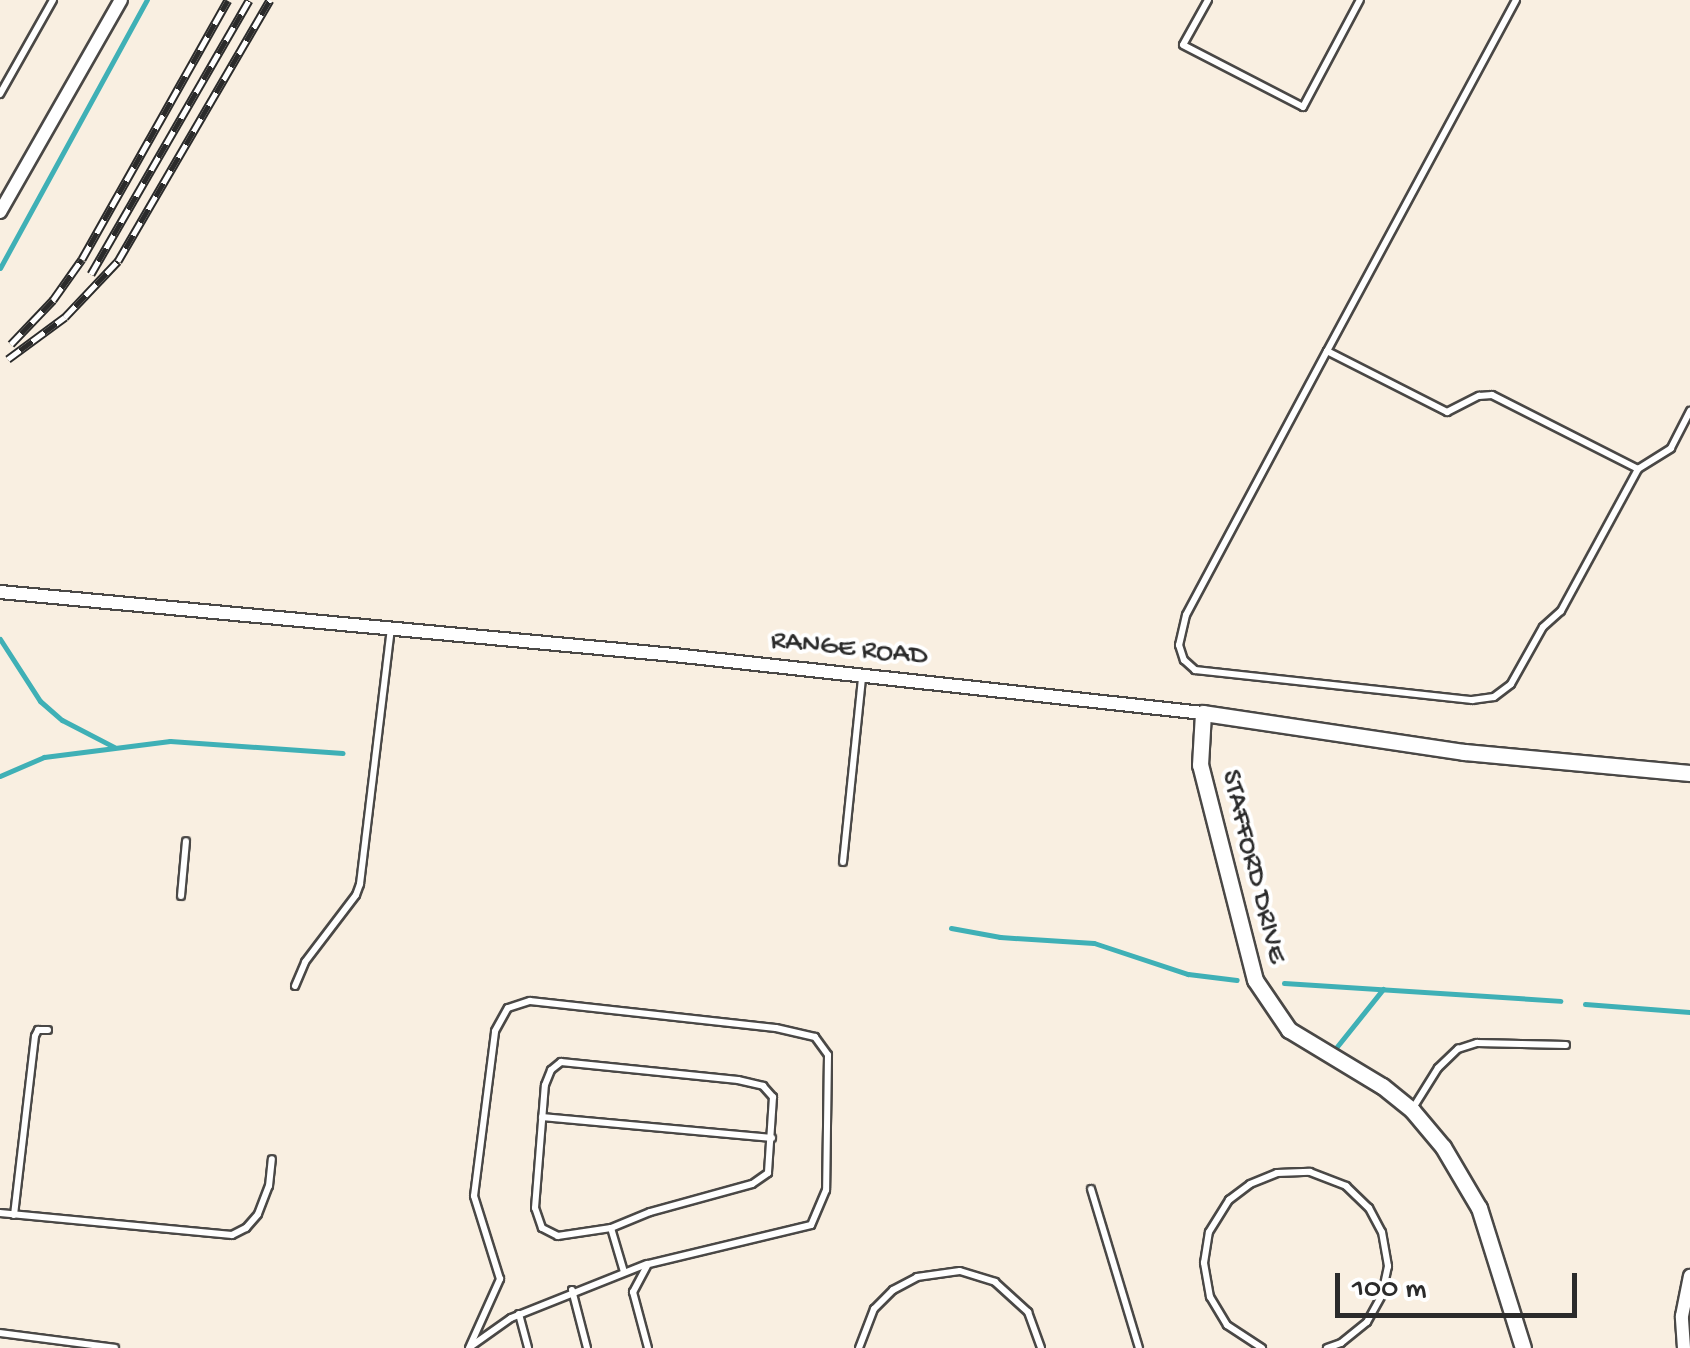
<!DOCTYPE html>
<html>
<head>
<meta charset="utf-8">
<style>
	body { margin:0 }
	#map { position:relative; width:1690px; height:1348px; overflow:hidden; background:#f9efe1; font-family:"Gochi Hand",sans-serif }
	div>[style] { position:absolute }
	.stream>* { height:5px; margin:-2.5px; padding:0 2.5px; transform-origin:2.5px; border-radius:2.5px; background:#3fb0b6 }
	.roads { filter:drop-shadow(2px 0 #4a4846) drop-shadow(-2px 0 #4a4846) drop-shadow(0 2px #4a4846) drop-shadow(0 -2px #4a4846) }
	.service>* { height:6px; margin:-3px; padding:0 3px; transform-origin:3px; border-radius:3px; background:#fff }
	.minor>* { height:12px; margin:-6px; padding:0 6px; transform-origin:6px; border-radius:6px; background:#fff }
	.tertiary>* { height:15px; margin:-7.5px; padding:0 7.5px; transform-origin:7.5px; border-radius:7.5px; background:#fff }
	.rail>* { height:9px; margin-top:-4.5px; transform-origin:0; background:repeating-linear-gradient(90deg,#fff 0 15px,#2b2b2b 0 30px); box-sizing:border-box; border-block:2px solid #2b2b2b }
	span { translate:-50% -50%; white-space:nowrap; text-align:center; line-height:1.15; -webkit-text-stroke:8px #fff; paint-order:stroke }
	.street-label { font-size:28px; color:#2b2b2b }
	.scale { position:absolute; left:1335px; top:1273px; width:242px; height:45px; box-sizing:border-box; border:5px solid #2b2b2b; border-top:0; padding-left:12px; font-size:30px; line-height:35px; white-space:nowrap; color:#2b2b2b; -webkit-text-stroke:8px #fff; paint-order:stroke }
</style>
</head>
<body>
<div id="map">
	<div class="stream">
		<i style="left:0;top:268px;width:306px;rotate:-61.3deg"></i>
		<i style="left:0;top:639px;width:74px;rotate:57.2deg"></i>
		<i style="left:40px;top:701px;width:29px;rotate:41deg"></i>
		<i style="left:62px;top:720px;width:59px;rotate:27.4deg"></i>
		<i style="left:0;top:776px;width:48px;rotate:-23.4deg"></i>
		<i style="left:44px;top:757px;width:127px;rotate:-7.2deg"></i>
		<i style="left:170px;top:741px;width:173px;rotate:4deg"></i>
		<i style="left:951px;top:928px;width:50px;rotate:10.4deg"></i>
		<i style="left:1000px;top:937px;width:94px;rotate:3.7deg"></i>
		<i style="left:1094px;top:943px;width:99px;rotate:18.3deg"></i>
		<i style="left:1188px;top:974px;width:49px;rotate:7deg"></i>
		<i style="left:1284px;top:983px;width:277px;rotate:3.7deg"></i>
		<i style="left:1585px;top:1004px;width:105px;rotate:4.4deg"></i>
		<i style="left:1335px;top:1049px;width:77px;rotate:-51.3deg"></i>
	</div>
	<div class="roads">
		<div class="service">
			<i style="left:1208px;top:0;width:51px;rotate:119.1deg"></i>
			<i style="left:1183px;top:45px;width:135px;rotate:27.3deg"></i>
			<i style="left:1303px;top:107px;width:121px;rotate:-62deg"></i>
			<i style="left:1516px;top:0;width:399px;rotate:118.3deg"></i>
			<i style="left:1327px;top:351px;width:135px;rotate:26.9deg"></i>
			<i style="left:1447px;top:412px;width:36px;rotate:-27deg"></i>
			<i style="left:1479px;top:396px;width:13px;rotate:-4deg"></i>
			<i style="left:1492px;top:395px;width:164px;rotate:26.9deg"></i>
			<i style="left:1638px;top:469px;width:39px;rotate:-32deg"></i>
			<i style="left:1671px;top:448px;width:42px;rotate:-62.8deg"></i>
			<i style="left:0;top:94px;width:108px;rotate:-60.6deg"></i>
			<i style="left:1327px;top:351px;width:299px;rotate:118.1deg"></i>
			<i style="left:1186px;top:615px;width:31px;rotate:103deg"></i>
			<i style="left:1179px;top:645px;width:16px;rotate:72deg"></i>
			<i style="left:1184px;top:660px;width:15px;rotate:42deg"></i>
			<i style="left:1195px;top:670px;width:279px;rotate:6.2deg"></i>
			<i style="left:1472px;top:700px;width:22px;rotate:-8deg"></i>
			<i style="left:1494px;top:697px;width:21px;rotate:-37deg"></i>
			<i style="left:1511px;top:684px;width:65px;rotate:-60.7deg"></i>
			<i style="left:1543px;top:627px;width:24px;rotate:-42deg"></i>
			<i style="left:1561px;top:611px;width:162px;rotate:-61.5deg"></i>
			<i style="left:843px;top:862px;width:185px;rotate:-84.1deg"></i>
			<i style="left:181px;top:896px;width:55px;rotate:-84.8deg"></i>
			<i style="left:295px;top:986px;width:26px;rotate:-67deg"></i>
			<i style="left:305px;top:962px;width:84px;rotate:-52.7deg"></i>
			<i style="left:356px;top:895px;width:12px;rotate:-70deg"></i>
			<i style="left:360px;top:884px;width:257px;rotate:-83.1deg"></i>
			<i style="left:1413px;top:1108px;width:47px;rotate:-58deg"></i>
			<i style="left:1438px;top:1068px;width:28px;rotate:-44deg"></i>
			<i style="left:1458px;top:1049px;width:20px;rotate:-18deg"></i>
			<i style="left:1477px;top:1043px;width:89px;rotate:1.3deg"></i>
			<i style="left:542px;top:1117px;width:231px;rotate:5.2deg"></i>
			<i style="left:1091px;top:1189px;width:166px;rotate:73.2deg"></i>
			<i style="left:0;top:1213px;width:233px;rotate:5.4deg"></i>
			<i style="left:232px;top:1235px;width:16px;rotate:-27deg"></i>
			<i style="left:246px;top:1228px;width:18px;rotate:-49deg"></i>
			<i style="left:258px;top:1214px;width:30px;rotate:-69deg"></i>
			<i style="left:269px;top:1186px;width:27px;rotate:-84deg"></i>
			<i style="left:14px;top:1215px;width:180px;rotate:-83.3deg"></i>
			<i style="left:35px;top:1036px;width:7px;rotate:-63deg"></i>
			<i style="left:38px;top:1030px;width:10px"></i>
			<i style="left:611px;top:1228px;width:54px;rotate:171.4deg"></i>
			<i style="left:558px;top:1236px;width:18px;rotate:-153deg"></i>
			<i style="left:542px;top:1228px;width:21px;rotate:-109deg"></i>
			<i style="left:535px;top:1208px;width:123px;rotate:-85.4deg"></i>
			<i style="left:545px;top:1085px;width:16px;rotate:-68deg"></i>
			<i style="left:551px;top:1070px;width:13px;rotate:-39deg"></i>
			<i style="left:561px;top:1062px;width:178px;rotate:5.8deg"></i>
			<i style="left:738px;top:1080px;width:26px;rotate:13deg"></i>
			<i style="left:763px;top:1086px;width:15px;rotate:48deg"></i>
			<i style="left:773px;top:1097px;width:76px;rotate:93.8deg"></i>
			<i style="left:768px;top:1173px;width:19px;rotate:145deg"></i>
			<i style="left:752px;top:1184px;width:106px;rotate:164.6deg"></i>
			<i style="left:650px;top:1212px;width:42px;rotate:157.7deg"></i>
			<i style="left:611px;top:1228px;width:46px;rotate:73.5deg"></i>
			<i style="left:572px;top:1290px;width:60px;rotate:75.5deg"></i>
			<i style="left:519px;top:1314px;width:35px;rotate:75deg"></i>
			<i style="left:0;top:1333px;width:116px;rotate:7.4deg"></i>
			<i style="left:470px;top:1347px;width:50px;rotate:-35.3deg"></i>
			<i style="left:511px;top:1318px;width:146px;rotate:-21.7deg"></i>
			<i style="left:469px;top:1348px;width:76px;rotate:-65.8deg"></i>
			<i style="left:500px;top:1279px;width:87px;rotate:-107.4deg"></i>
			<i style="left:474px;top:1196px;width:166px;rotate:-82.7deg"></i>
			<i style="left:495px;top:1031px;width:26px;rotate:-61deg"></i>
			<i style="left:508px;top:1008px;width:23px;rotate:-18deg"></i>
			<i style="left:530px;top:1001px;width:247px;rotate:6.3deg"></i>
			<i style="left:776px;top:1028px;width:40px;rotate:13deg"></i>
			<i style="left:815px;top:1037px;width:22px;rotate:54deg"></i>
			<i style="left:828px;top:1055px;width:135px;rotate:90.8deg"></i>
			<i style="left:826px;top:1190px;width:38px;rotate:113deg"></i>
			<i style="left:811px;top:1225px;width:168px;rotate:166.5deg"></i>
			<i style="left:648px;top:1264px;width:32px;rotate:118deg"></i>
			<i style="left:633px;top:1292px;width:58px;rotate:75deg"></i>
			<i style="left:859px;top:1348px;width:42px;rotate:-69deg"></i>
			<i style="left:874px;top:1309px;width:27px;rotate:-45deg"></i>
			<i style="left:893px;top:1290px;width:27px;rotate:-28deg"></i>
			<i style="left:917px;top:1277px;width:43px;rotate:-7.9deg"></i>
			<i style="left:960px;top:1271px;width:37px;rotate:17deg"></i>
			<i style="left:995px;top:1282px;width:45px;rotate:42.3deg"></i>
			<i style="left:1028px;top:1312px;width:38px;rotate:70deg"></i>
			<i style="left:1262px;top:1348px;width:42px;rotate:-146.7deg"></i>
			<i style="left:1227px;top:1325px;width:33px;rotate:-121deg"></i>
			<i style="left:1210px;top:1297px;width:35px;rotate:-100deg"></i>
			<i style="left:1204px;top:1263px;width:31px;rotate:-81deg"></i>
			<i style="left:1209px;top:1232px;width:38px;rotate:-58deg"></i>
			<i style="left:1229px;top:1200px;width:26px;rotate:-37deg"></i>
			<i style="left:1250px;top:1184px;width:29px;rotate:-22deg"></i>
			<i style="left:1277px;top:1173px;width:33px;rotate:-2deg"></i>
			<i style="left:1310px;top:1172px;width:39px;rotate:21deg"></i>
			<i style="left:1346px;top:1186px;width:32px;rotate:44deg"></i>
			<i style="left:1369px;top:1208px;width:27px;rotate:62deg"></i>
			<i style="left:1382px;top:1232px;width:35px;rotate:80deg"></i>
			<i style="left:1388px;top:1266px;width:30px;rotate:102deg"></i>
			<i style="left:1382px;top:1295px;width:31px;rotate:119deg"></i>
			<i style="left:1367px;top:1322px;width:33px;rotate:141deg"></i>
			<i style="left:1341px;top:1343px;width:15px;rotate:160deg"></i>
		</div>
		<div class="minor">
			<i style="left:0;top:212px;width:244px;rotate:-60.3deg"></i>
			<i style="left:0;top:592px;width:677px;rotate:5.34deg"></i>
			<i style="left:674px;top:655px;width:532px;rotate:6.26deg"></i>
			<i style="left:1684px;top:1348px;width:32px;rotate:-94deg"></i>
			<i style="left:1682px;top:1316px;width:41px;rotate:-78.7deg"></i>
		</div>
		<div class="tertiary">
			<i style="left:1523px;top:1348px;width:147px;rotate:-107.4deg"></i>
			<i style="left:1479px;top:1208px;width:71px;rotate:-120.5deg"></i>
			<i style="left:1443px;top:1147px;width:48px;rotate:-130deg"></i>
			<i style="left:1412px;top:1110px;width:38px;rotate:-141deg"></i>
			<i style="left:1382px;top:1086px;width:109px;rotate:-148.9deg"></i>
			<i style="left:1289px;top:1030px;width:60px;rotate:-124.2deg"></i>
			<i style="left:1255px;top:980px;width:222px;rotate:-104.3deg"></i>
			<i style="left:1200px;top:765px;width:52px;rotate:-86.7deg"></i>
			<i style="left:1203px;top:713px;width:264px;rotate:8.5deg"></i>
			<i style="left:1464px;top:752px;width:227px;rotate:5.3deg"></i>
		</div>
	</div>
	<div class="rail">
		<i style="left:91px;top:274px;width:316px;rotate:-60deg"></i>
		<i style="left:11px;top:344px;width:61px;rotate:-46.3deg"></i>
		<i style="left:53px;top:300px;width:50px;rotate:-54.7deg"></i>
		<i style="left:82px;top:259px;width:297px;rotate:-60.6deg"></i>
		<i style="left:8px;top:359px;width:71px;rotate:-36.4deg"></i>
		<i style="left:65px;top:317px;width:77px;rotate:-46.6deg"></i>
		<i style="left:118px;top:261px;width:302px;rotate:-59.8deg"></i>
	</div>
	<div class="street-label">
		<span style="left:849px;top:650px;rotate:6deg">RANGE ROAD</span>
		<span style="left:1252px;top:867px;rotate:76deg">STAFFORD DRIVE</span>
	</div>
	<div class="scale">100 m</div>
</div>
</body>
</html>
